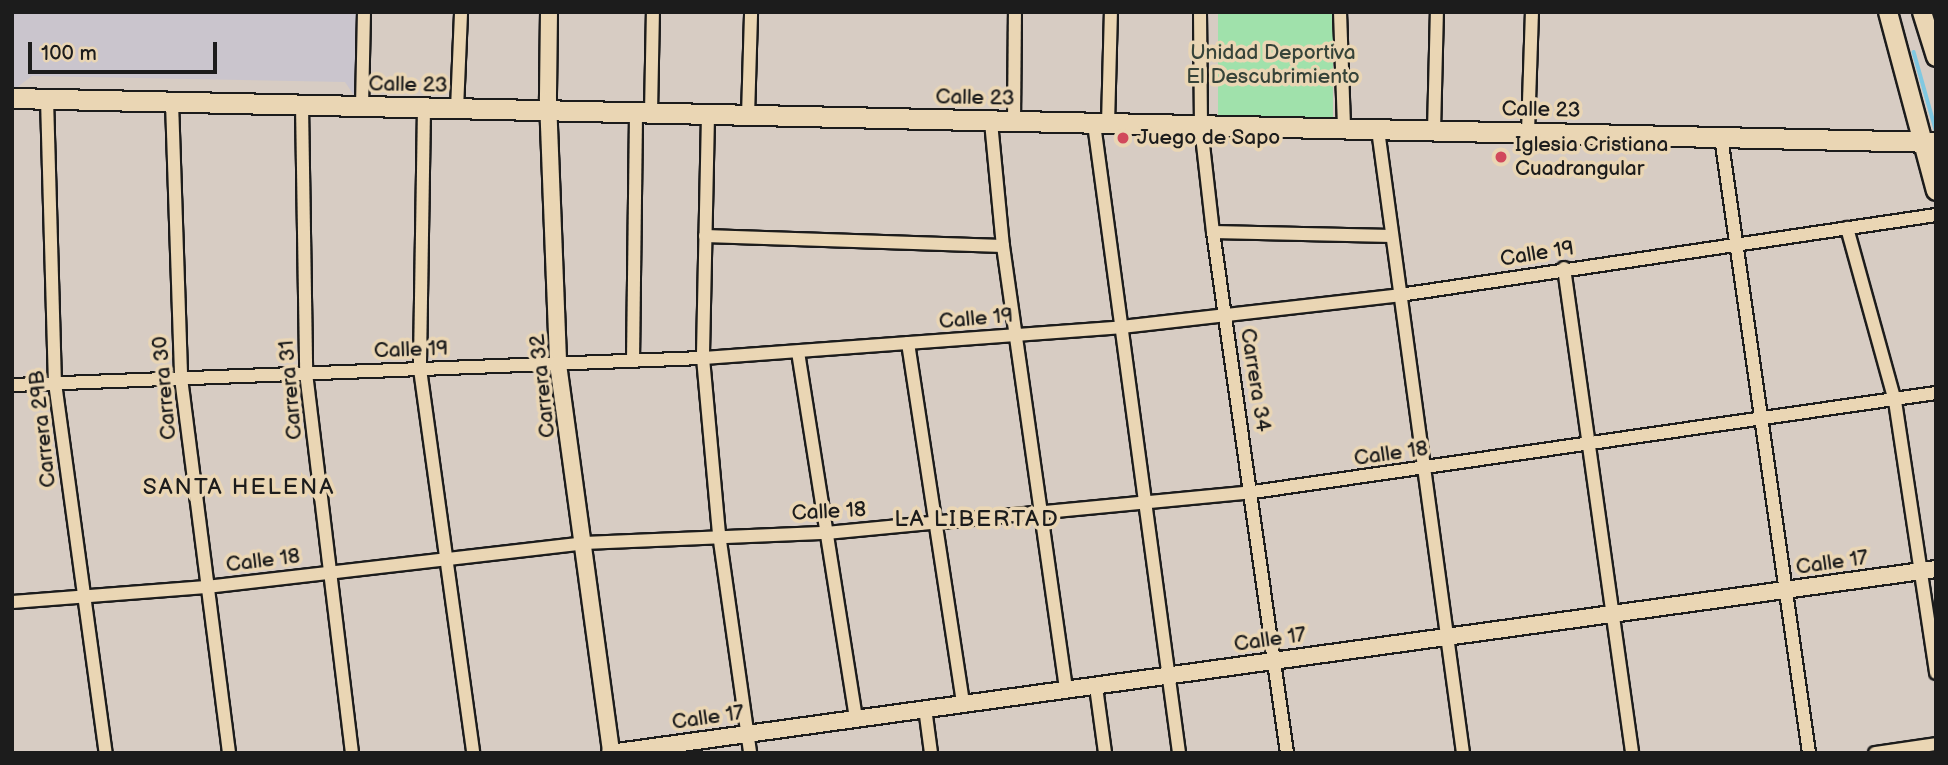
<!DOCTYPE html>
<html>
<head>
<meta charset="utf-8">
<style>
	body { margin:0 }
	#map { position:relative; width:1948px; height:765px; overflow:hidden; background:#d7ccc3; font-family:"Balsamiq Sans",sans-serif }
	div>[style] { position:absolute }
	.built>* { inset:0; background:#cac5cd }
	.green>* { inset:0; background:#a0e1ab; transform-origin:0 0 }
	.stream>* { height:3.5px; margin:-1.75px; padding:0 1.75px; transform-origin:1.75px; border-radius:1.75px; background:#80c8e1 }
	.roads { filter:drop-shadow(2px 0 #1c1c1c) drop-shadow(-2px 0 #1c1c1c) drop-shadow(0 2px #1c1c1c) drop-shadow(0 -2px #1c1c1c) }
	.minor>* { height:12px; margin:-6px; padding:0 6px; transform-origin:6px; border-radius:6px; background:#ead6b4 }
	.tertiary>* { height:16px; margin:-8px; padding:0 8px; transform-origin:8px; border-radius:8px; background:#ead6b4 }
	.secondary>* { height:18px; margin:-9px; padding:0 9px; transform-origin:9px; border-radius:9px; background:#ead6b4 }
	.primary>* { height:19px; margin:-9.5px; padding:0 9.5px; transform-origin:9.5px; border-radius:9.5px; background:#ead6b4 }
	.dots>* { width:19px; height:19px; translate:-50% -50%; box-sizing:border-box; border:4px solid #ead6b4; border-radius:50% }
	span { translate:-50% -50%; white-space:nowrap; text-align:center; line-height:1.15; -webkit-text-stroke:7px #ead6b4; paint-order:stroke }
	.park-label { font-size:21px; color:#364339 }
	.street-label { font-size:21px; color:#1c1c1c }
	.poi-label { font-size:21px; color:#1c1c1c }
	.left { translate:0 -50%; text-align:left }
	.neighbourhood-label { font-size:23px; color:#1c1c1c; letter-spacing:2px }
	.frame { position:absolute; inset:0; border:14px solid #1c1c1c; pointer-events:none }
	.scale { position:absolute; left:28px; top:42px; width:189px; height:32px; box-sizing:border-box; border:4px solid #1c1c1c; border-top:0; padding-left:9px; font-size:21px; line-height:24px; white-space:nowrap; color:#1c1c1c; -webkit-text-stroke:5px #ead6b4; paint-order:stroke }
</style>
</head>
<body>
<div id="map">
	<div class="built">
		<i style="clip-path:polygon(12px 12px,364px 12px,362px 107px,345px 82px,32px 76px,12px 91px)"></i>
	</div>
	<div class="green">
		<i style="left:1218px;top:12px;width:115px;height:106px"></i>
	</div>
	<div class="stream">
		<i style="left:1914px;top:52px;width:81px;rotate:74.2deg"></i>
	</div>
	<div class="roads">
		<div class="minor">
			<i style="left:1200px;top:12px;width:115px;rotate:89.5deg"></i>
			<i style="left:1201px;top:127px;width:106px;rotate:83.5deg"></i>
			<i style="left:1213px;top:232px;width:526px;rotate:81.92deg"></i>
			<i style="left:1340px;top:12px;width:117px;rotate:88deg"></i>
			<i style="left:47px;top:99px;width:284px;rotate:88.4deg"></i>
			<i style="left:55px;top:383px;width:373px;rotate:82.2deg"></i>
			<i style="left:172px;top:102px;width:276px;rotate:88.1deg"></i>
			<i style="left:181px;top:378px;width:378px;rotate:82.7deg"></i>
			<i style="left:302px;top:105px;width:268px;rotate:89.1deg"></i>
			<i style="left:306px;top:373px;width:383px;rotate:83.1deg"></i>
			<i style="left:362px;top:107px;width:95px;rotate:-88.8deg"></i>
			<i style="left:424px;top:108px;width:261px;rotate:90.9deg"></i>
			<i style="left:420px;top:369px;width:388px;rotate:82.1deg"></i>
			<i style="left:457px;top:109px;width:97px;rotate:-87.6deg"></i>
			<i style="left:651px;top:113px;width:101px;rotate:-88.9deg"></i>
			<i style="left:708px;top:115px;width:243px;rotate:91.2deg"></i>
			<i style="left:703px;top:358px;width:177px;rotate:84.8deg"></i>
			<i style="left:719px;top:534px;width:221px;rotate:81.9deg"></i>
			<i style="left:748px;top:116px;width:104px;rotate:-88.3deg"></i>
			<i style="left:991px;top:122px;width:125px;rotate:84.5deg"></i>
			<i style="left:1003px;top:246px;width:447px;rotate:81.9deg"></i>
			<i style="left:1014px;top:122px;width:110px;rotate:-89.5deg"></i>
			<i style="left:1094px;top:124px;width:635px;rotate:82.3deg"></i>
			<i style="left:1108px;top:124px;width:112px;rotate:-88.5deg"></i>
			<i style="left:1378px;top:130px;width:629px;rotate:82.23deg"></i>
			<i style="left:1434px;top:131px;width:119px;rotate:-88.6deg"></i>
			<i style="left:1528px;top:132px;width:120px;rotate:-88.1deg"></i>
			<i style="left:1721px;top:137px;width:622px;rotate:81.87deg"></i>
			<i style="left:1847px;top:228px;width:180px;rotate:74.5deg"></i>
			<i style="left:1895px;top:401px;width:275px;rotate:81.4deg"></i>
			<i style="left:1213px;top:232px;width:179px;rotate:1.3deg"></i>
			<i style="left:705px;top:236px;width:298px;rotate:1.9deg"></i>
			<i style="left:1564px;top:268px;width:490px;rotate:82deg"></i>
			<i style="left:908px;top:343px;width:365px;rotate:81.3deg"></i>
			<i style="left:798px;top:352px;width:372px;rotate:81deg"></i>
			<i style="left:633px;top:361px;width:248px;rotate:-89.3deg"></i>
			<i style="left:12px;top:385px;width:692px;rotate:-2.24deg"></i>
			<i style="left:703px;top:358px;width:419px;rotate:-4.2deg"></i>
			<i style="left:1121px;top:327px;width:281px;rotate:-6.5deg"></i>
			<i style="left:1400px;top:295px;width:542px;rotate:-8.49deg"></i>
			<i style="left:12px;top:602px;width:195px;rotate:-4.4deg"></i>
			<i style="left:206px;top:587px;width:381px;rotate:-6.6deg"></i>
			<i style="left:584px;top:543px;width:243px;rotate:-2.4deg"></i>
			<i style="left:827px;top:533px;width:428px;rotate:-5.5deg"></i>
			<i style="left:1253px;top:492px;width:690px;rotate:-8.25deg"></i>
			<i style="left:1096px;top:687px;width:67px;rotate:82.2deg"></i>
			<i style="left:925px;top:708px;width:45px;rotate:82.4deg"></i>
			<i style="left:1875px;top:753px;width:62px;rotate:-8.4deg"></i>
		</div>
		<div class="tertiary">
			<i style="left:549px;top:12px;width:88px;rotate:90.7deg"></i>
			<i style="left:548px;top:100px;width:264px;rotate:87.8deg"></i>
			<i style="left:558px;top:364px;width:393px;rotate:82.2deg"></i>
			<i style="left:610px;top:753px;width:1339px;rotate:-7.9deg"></i>
		</div>
		<div class="secondary">
			<i style="left:1888px;top:12px;width:185px;rotate:75deg"></i>
			<i style="left:1922px;top:12px;width:47px;rotate:72.7deg"></i>
		</div>
		<div class="primary">
			<i style="left:12px;top:98px;width:1925px;rotate:1.31deg"></i>
		</div>
	</div>
	<div class="dots">
		<i style="left:1123px;top:138px;background:#d1495b"></i>
		<i style="left:1501px;top:157px;background:#d1495b"></i>
	</div>
	<div class="park-label">
		<span style="left:1273px;top:65px">Unidad Deportiva<br>El Descubrimiento</span>
	</div>
	<div class="street-label">
		<span style="left:408px;top:85px;rotate:1deg">Calle 23</span>
		<span style="left:975px;top:98px;rotate:1deg">Calle 23</span>
		<span style="left:1541px;top:110px;rotate:1deg">Calle 23</span>
		<span style="left:1537px;top:254px;rotate:-9deg">Calle 19</span>
		<span style="left:976px;top:319px;rotate:-5deg">Calle 19</span>
		<span style="left:411px;top:350px;rotate:-2deg">Calle 19</span>
		<span style="left:1255px;top:380px;rotate:81deg">Carrera 34</span>
		<span style="left:543px;top:386px;rotate:-96deg">Carrera 32</span>
		<span style="left:165px;top:388px;rotate:-95deg">Carrera 30</span>
		<span style="left:291px;top:390px;rotate:-95deg">Carrera 31</span>
		<span style="left:43px;top:429px;rotate:-96deg">Carrera 29B</span>
		<span style="left:1391px;top:454px;rotate:-8deg">Calle 18</span>
		<span style="left:829px;top:512px;rotate:-3deg">Calle 18</span>
		<span style="left:263px;top:561px;rotate:-7deg">Calle 18</span>
		<span style="left:1832px;top:563px;rotate:-8deg">Calle 17</span>
		<span style="left:1270px;top:640px;rotate:-8deg">Calle 17</span>
		<span style="left:708px;top:718px;rotate:-8deg">Calle 17</span>
	</div>
	<div class="poi-label">
		<span class="left" style="left:1137px;top:138px">Juego de Sapo</span>
		<span class="left" style="left:1515px;top:157px">Iglesia Cristiana<br>Cuadrangular</span>
	</div>
	<div class="neighbourhood-label">
		<span style="left:239px;top:487px">SANTA HELENA</span>
		<span style="left:977px;top:519px">LA LIBERTAD</span>
	</div>
	<div class="frame"></div>
	<div class="scale">100 m</div>
</div>
</body>
</html>
